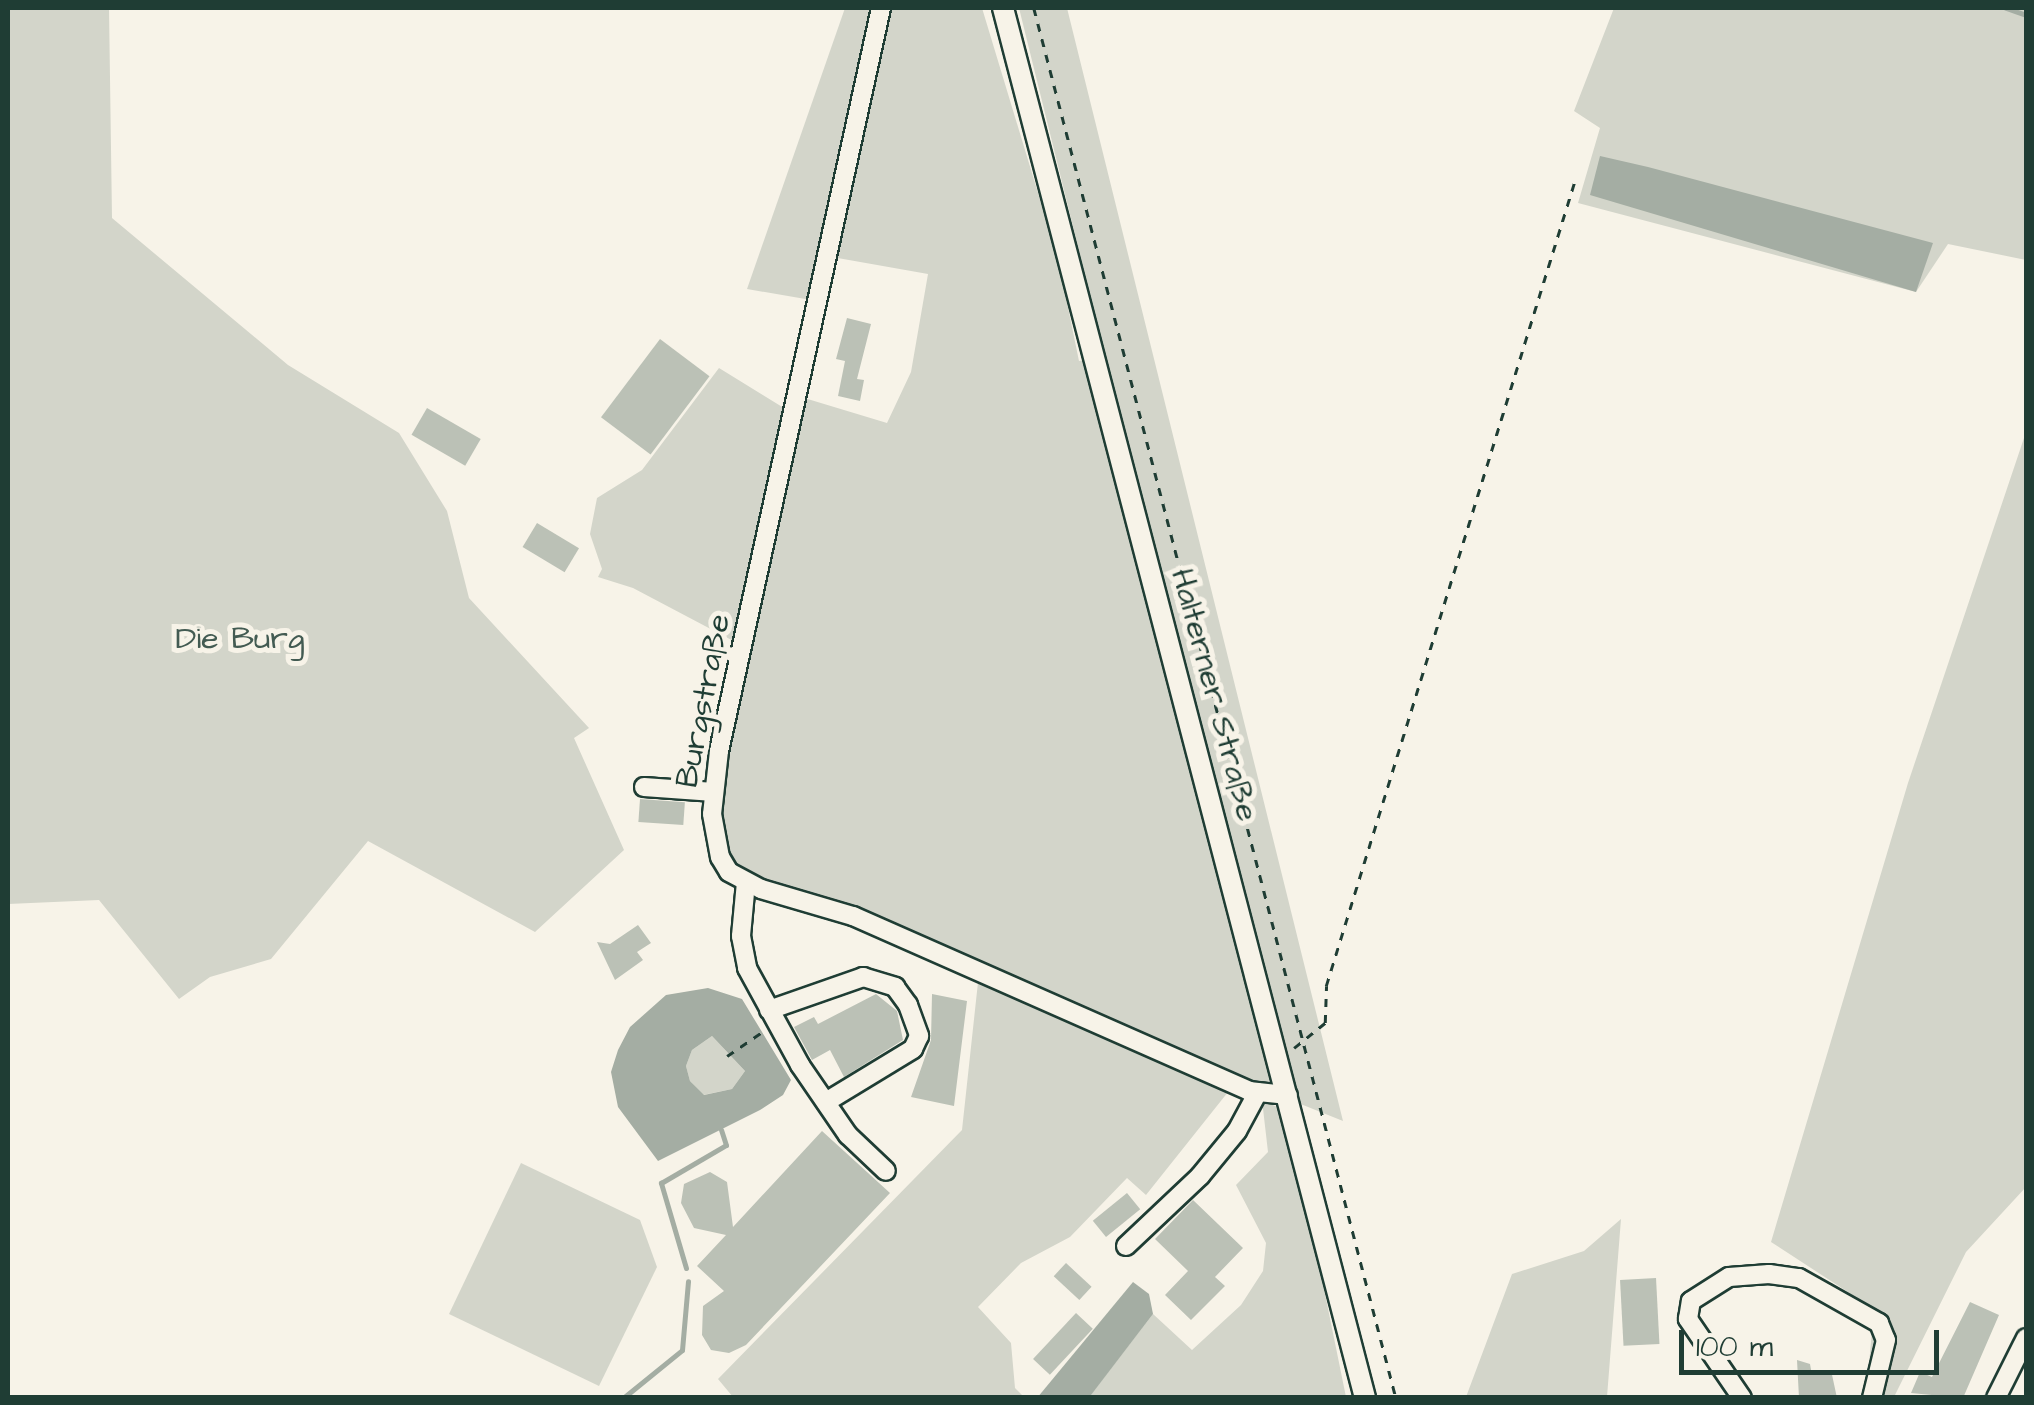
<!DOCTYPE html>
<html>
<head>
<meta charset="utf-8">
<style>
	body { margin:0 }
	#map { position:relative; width:2034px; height:1405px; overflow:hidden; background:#f7f3e8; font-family:"Architects Daughter",sans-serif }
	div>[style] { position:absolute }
	.green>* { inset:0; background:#d3d5ca }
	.water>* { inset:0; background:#a4ada3 }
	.stream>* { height:5px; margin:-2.5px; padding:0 2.5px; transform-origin:2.5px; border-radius:2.5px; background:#a4ada3 }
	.building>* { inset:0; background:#bbc1b6; transform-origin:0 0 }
	.path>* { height:2.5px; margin-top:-1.25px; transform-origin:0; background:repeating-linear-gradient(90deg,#1f3d34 0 8px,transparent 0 16px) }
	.roads { filter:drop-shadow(2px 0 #1f3d34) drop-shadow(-2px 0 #1f3d34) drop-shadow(0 2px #1f3d34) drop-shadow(0 -2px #1f3d34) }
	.minor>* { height:18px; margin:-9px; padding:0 9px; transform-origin:9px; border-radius:9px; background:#f7f3e8 }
	.major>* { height:20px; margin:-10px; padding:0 10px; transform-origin:10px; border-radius:10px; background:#f7f3e8 }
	span { translate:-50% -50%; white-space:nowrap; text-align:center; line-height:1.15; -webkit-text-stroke:10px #f7f3e8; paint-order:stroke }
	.park-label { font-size:32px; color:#435b52 }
	.street-label { font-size:32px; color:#1f3d34 }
	.frame { position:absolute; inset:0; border:10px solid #1f3d34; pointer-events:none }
	.scale { position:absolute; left:1679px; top:1330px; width:260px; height:45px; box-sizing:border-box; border:5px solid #1f3d34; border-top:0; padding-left:12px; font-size:30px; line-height:35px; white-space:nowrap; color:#1f3d34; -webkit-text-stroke:8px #f7f3e8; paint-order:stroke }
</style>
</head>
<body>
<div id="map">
	<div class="green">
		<i style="clip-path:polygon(8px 8px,109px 8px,112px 218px,288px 365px,399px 433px,447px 511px,469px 598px,589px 728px,574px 738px,624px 850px,535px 932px,368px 841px,271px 959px,210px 977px,179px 999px,99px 900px,8px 904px)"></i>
		<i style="clip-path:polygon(845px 8px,879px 8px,817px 301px,747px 289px)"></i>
		<i style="clip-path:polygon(883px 8px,982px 8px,1058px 259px,1079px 361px,1105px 356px,1019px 8px,1067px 8px,1343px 1121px,761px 887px,722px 856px,717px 792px,801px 397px,887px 423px,911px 372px,928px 274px,832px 257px)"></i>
		<i style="clip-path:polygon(1614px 8px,2026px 8px,2026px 260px,1948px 244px,1916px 292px,1578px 203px,1600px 128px,1574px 111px)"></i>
		<i style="clip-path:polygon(719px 368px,792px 413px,741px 645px,633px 588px,598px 577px,602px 569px,590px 534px,597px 498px,642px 470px)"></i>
		<i style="clip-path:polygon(2026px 432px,2026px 1187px,1966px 1252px,1894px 1397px,1866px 1397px,1874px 1309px,1771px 1242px,1908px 783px)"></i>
		<i style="clip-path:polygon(979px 973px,1232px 1087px,1146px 1195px,1127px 1178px,1070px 1237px,1021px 1263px,978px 1307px,1011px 1343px,1015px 1388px,1024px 1397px,733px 1397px,718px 1379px,962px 1130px)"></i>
		<i style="clip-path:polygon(712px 1036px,745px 1071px,732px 1089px,703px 1095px,690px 1081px,686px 1066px,692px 1050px)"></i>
		<i style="clip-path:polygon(1262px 1100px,1288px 1112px,1346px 1397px,1088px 1398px,1153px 1314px,1192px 1350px,1241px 1305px,1263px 1271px,1266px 1243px,1236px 1185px,1268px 1152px)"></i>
		<i style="clip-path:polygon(521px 1163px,640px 1220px,657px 1267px,599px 1386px,449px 1314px)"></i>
		<i style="clip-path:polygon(1621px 1219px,1607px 1397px,1466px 1397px,1512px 1274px,1584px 1251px)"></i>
	</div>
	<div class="water">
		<i style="clip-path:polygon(1600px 156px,1648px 167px,1933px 243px,1916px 292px,1590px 195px)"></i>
		<i style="clip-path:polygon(evenodd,708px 988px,742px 999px,791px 1080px,783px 1095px,760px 1110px,658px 1161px,618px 1107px,611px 1072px,618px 1050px,630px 1027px,666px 995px,708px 988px,712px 1036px,745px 1071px,732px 1089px,704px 1095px,690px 1081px,686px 1066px,692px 1050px,712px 1036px)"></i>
		<i style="clip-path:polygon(1133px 1282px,1149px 1294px,1153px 1314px,1091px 1395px,1037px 1398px)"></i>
	</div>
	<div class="stream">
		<i style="left:2006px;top:8px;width:21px;rotate:19deg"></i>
		<i style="left:686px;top:1268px;width:89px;rotate:-106.4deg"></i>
		<i style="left:661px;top:1183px;width:75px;rotate:-30.3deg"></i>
		<i style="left:726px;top:1145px;width:16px;rotate:-108deg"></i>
		<i style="left:623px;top:1398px;width:76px;rotate:-39.1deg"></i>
		<i style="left:682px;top:1350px;width:69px;rotate:-85deg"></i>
	</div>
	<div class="building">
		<i style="clip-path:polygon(847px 318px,871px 324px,857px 379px,864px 380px,860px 401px,838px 396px,845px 361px,836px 359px)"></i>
		<i style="left:660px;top:339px;width:62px;height:98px;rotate:37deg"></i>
		<i style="left:427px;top:408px;width:62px;height:31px;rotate:30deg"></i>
		<i style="left:537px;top:523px;width:49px;height:28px;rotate:31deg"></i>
		<i style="left:640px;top:799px;width:45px;height:23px;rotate:4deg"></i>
		<i style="clip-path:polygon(638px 925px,651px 943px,637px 952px,643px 960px,615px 980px,597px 942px,610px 944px)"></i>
		<i style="clip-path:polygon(876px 994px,897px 1011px,903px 1040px,844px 1077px,830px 1050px,812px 1060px,794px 1027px,814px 1017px,818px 1024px)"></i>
		<i style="clip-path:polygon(932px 994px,967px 1001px,954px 1106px,911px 1097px,931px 1040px)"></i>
		<i style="clip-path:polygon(822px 1131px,890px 1193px,746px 1345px,729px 1353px,711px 1350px,702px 1335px,703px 1306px,724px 1291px,697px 1266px,726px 1235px,694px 1228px,681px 1203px,684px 1184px,710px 1172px,727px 1182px,733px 1227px)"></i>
		<i style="left:1127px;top:1193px;width:21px;height:44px;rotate:51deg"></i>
		<i style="clip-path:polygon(1193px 1200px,1243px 1248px,1215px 1277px,1225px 1286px,1191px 1320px,1165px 1295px,1188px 1271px,1155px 1239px)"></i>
		<i style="left:1066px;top:1263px;width:35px;height:18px;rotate:43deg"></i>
		<i style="left:1656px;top:1278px;width:66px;height:36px;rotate:87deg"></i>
		<i style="clip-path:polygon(1970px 1302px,1999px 1315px,1963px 1398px,1911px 1393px,1920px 1372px,1932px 1377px)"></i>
		<i style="left:1076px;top:1313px;width:23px;height:63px;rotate:43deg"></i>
		<i style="clip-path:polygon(1797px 1360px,1810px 1364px,1812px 1375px,1831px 1370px,1837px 1398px,1799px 1398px)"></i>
	</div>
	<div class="path">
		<i style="left:1034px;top:8px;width:1436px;rotate:75.4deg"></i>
		<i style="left:1294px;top:1048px;width:40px;rotate:-39deg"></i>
		<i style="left:1325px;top:1023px;width:37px;rotate:-88deg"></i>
		<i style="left:1326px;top:986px;width:847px;rotate:-72.83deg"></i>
		<i style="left:727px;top:1056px;width:42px;rotate:-34.4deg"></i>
	</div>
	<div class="roads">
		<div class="minor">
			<i style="left:881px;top:8px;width:760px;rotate:102.3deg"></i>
			<i style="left:719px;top:751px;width:63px;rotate:96.3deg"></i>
			<i style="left:712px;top:814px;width:44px;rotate:79.5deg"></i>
			<i style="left:720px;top:857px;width:17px;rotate:59deg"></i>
			<i style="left:729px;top:872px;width:36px;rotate:28deg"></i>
			<i style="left:761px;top:889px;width:96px;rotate:16.4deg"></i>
			<i style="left:853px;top:916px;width:433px;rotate:23.8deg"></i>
			<i style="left:1249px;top:1091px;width:39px;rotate:6deg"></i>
			<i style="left:644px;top:787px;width:70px;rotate:4.1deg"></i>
			<i style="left:746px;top:882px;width:54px;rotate:95.3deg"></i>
			<i style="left:741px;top:936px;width:33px;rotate:79deg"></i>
			<i style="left:747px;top:968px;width:111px;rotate:61.3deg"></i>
			<i style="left:800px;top:1065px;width:85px;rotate:55.6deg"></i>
			<i style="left:848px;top:1135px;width:52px;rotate:43.5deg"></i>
			<i style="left:769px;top:1010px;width:100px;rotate:-19.3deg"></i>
			<i style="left:863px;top:977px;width:34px;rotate:17deg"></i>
			<i style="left:895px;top:987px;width:22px;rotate:54deg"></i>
			<i style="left:908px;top:1005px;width:33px;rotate:70deg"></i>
			<i style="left:919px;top:1036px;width:14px;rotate:115deg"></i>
			<i style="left:913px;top:1049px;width:102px;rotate:148.7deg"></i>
			<i style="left:1126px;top:1246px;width:102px;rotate:-43.4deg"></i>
			<i style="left:1200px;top:1176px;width:58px;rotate:-50.6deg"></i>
			<i style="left:1237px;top:1131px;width:44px;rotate:-61.7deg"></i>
			<i style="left:1742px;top:1398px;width:96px;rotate:-124.4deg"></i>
			<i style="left:1688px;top:1319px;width:18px;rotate:-81deg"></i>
			<i style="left:1691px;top:1301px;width:45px;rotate:-32.3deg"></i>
			<i style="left:1729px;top:1277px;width:40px;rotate:-4.3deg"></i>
			<i style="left:1769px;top:1274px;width:30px;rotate:8deg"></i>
			<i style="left:1799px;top:1278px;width:92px;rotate:29.4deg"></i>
			<i style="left:1879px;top:1323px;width:18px;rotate:68deg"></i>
			<i style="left:1886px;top:1340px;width:60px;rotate:103.6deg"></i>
			<i style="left:1996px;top:1398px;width:67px;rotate:-63.4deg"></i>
		</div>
		<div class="major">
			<i style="left:1003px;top:8px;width:1436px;rotate:75.4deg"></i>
		</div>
	</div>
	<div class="park-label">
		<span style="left:240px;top:639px">Die Burg</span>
	</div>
	<div class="street-label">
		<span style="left:1214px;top:695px;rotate:75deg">Halterner Straße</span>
		<span style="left:704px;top:701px;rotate:-79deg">Burgstraße</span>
	</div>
	<div class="frame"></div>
	<div class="scale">100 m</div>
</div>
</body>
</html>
